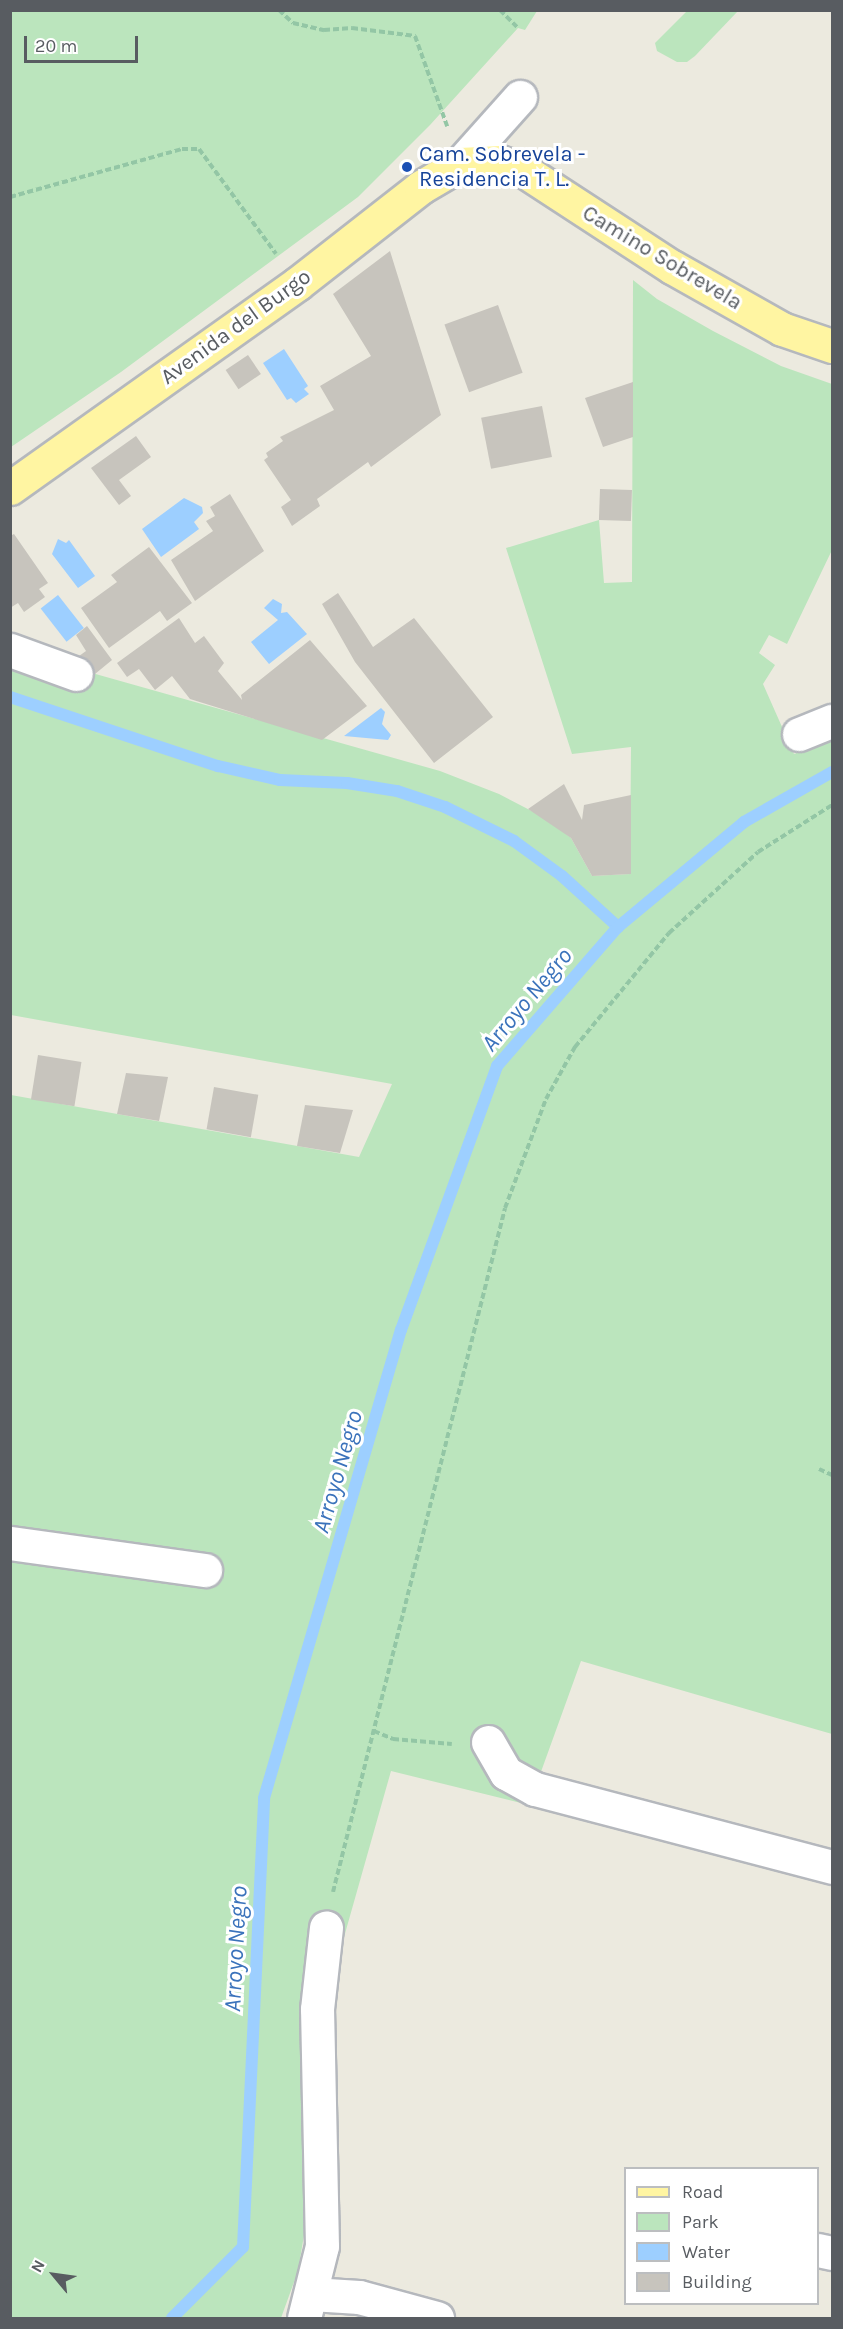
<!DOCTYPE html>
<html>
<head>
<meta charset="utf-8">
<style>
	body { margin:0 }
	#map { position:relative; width:843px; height:2329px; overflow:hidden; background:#eceadf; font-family:Karla,sans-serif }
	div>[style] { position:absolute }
	.green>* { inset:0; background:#bbe5bd }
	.water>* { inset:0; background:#9dcfff; transform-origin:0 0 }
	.stream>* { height:12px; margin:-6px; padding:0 6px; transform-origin:6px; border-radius:6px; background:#9dcfff }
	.building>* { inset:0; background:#c7c4bd; transform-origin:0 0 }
	.path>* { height:4px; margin-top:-2px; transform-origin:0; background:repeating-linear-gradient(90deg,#93c6a5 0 6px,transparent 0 9px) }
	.roads { filter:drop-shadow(2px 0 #b5b8bd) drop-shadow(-2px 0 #b5b8bd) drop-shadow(0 2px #b5b8bd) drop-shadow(0 -2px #b5b8bd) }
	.minor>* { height:33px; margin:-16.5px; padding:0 16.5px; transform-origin:16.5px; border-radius:16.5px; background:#fff }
	.major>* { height:33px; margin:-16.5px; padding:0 16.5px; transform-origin:16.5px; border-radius:16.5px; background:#fff5a2 }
	.dots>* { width:16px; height:16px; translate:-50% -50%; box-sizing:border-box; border:3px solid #fff; border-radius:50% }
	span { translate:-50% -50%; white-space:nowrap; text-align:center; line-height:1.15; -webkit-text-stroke:6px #fff; paint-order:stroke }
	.transit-label { font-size:22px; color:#164399 }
	.left { translate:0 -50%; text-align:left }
	.street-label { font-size:22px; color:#585c61 }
	.water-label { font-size:24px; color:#3b73bb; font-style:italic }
	.frame { position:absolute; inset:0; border:12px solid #585c61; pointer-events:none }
	.legend { position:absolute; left:624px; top:2167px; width:195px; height:138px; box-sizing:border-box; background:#fff; border:2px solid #bcbec0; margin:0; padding:8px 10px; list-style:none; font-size:18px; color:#585c61 }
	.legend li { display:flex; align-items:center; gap:12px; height:30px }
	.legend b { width:30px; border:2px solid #bcbec0 }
	.north { position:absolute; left:24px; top:2245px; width:60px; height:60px; -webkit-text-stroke:4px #fff; paint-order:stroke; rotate:299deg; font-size:16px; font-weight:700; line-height:24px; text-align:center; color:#585c61 }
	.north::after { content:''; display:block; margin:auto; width:21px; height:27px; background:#585c61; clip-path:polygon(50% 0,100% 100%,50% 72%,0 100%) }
	.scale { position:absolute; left:24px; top:36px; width:114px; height:27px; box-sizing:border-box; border:3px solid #585c61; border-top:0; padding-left:8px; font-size:18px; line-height:21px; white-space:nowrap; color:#585c61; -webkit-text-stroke:4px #fff; paint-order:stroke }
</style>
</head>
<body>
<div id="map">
	<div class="green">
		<i style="clip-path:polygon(11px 10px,537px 10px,537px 11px,525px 30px,518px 28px,430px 125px,358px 197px,121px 372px,11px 447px)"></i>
		<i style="clip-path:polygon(687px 11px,738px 11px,695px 56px,687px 62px,677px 62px,657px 51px,655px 43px)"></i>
		<i style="clip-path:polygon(633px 280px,657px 299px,713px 331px,781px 366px,832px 384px,832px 550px,787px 644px,769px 635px,759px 653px,775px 665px,763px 684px,794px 754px,832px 740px,832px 1734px,581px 1661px,529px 1805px,391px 1771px,333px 1976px,332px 2232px,305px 2229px,298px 2271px,281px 2318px,11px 2318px,11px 1095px,359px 1157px,392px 1084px,11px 1015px,10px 657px,92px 673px,440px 771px,499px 794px,549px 820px,571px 838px,592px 876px,630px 874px,631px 747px,572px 754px,506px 548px,599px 520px,604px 583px,632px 582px)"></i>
	</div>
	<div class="water">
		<i style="clip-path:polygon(284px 349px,308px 386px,304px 389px,309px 394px,296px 403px,291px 398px,287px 400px,263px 363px)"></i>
		<i style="clip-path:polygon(184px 498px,202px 507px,203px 513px,194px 522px,199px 529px,161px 557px,142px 529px)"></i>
		<i style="clip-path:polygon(58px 539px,66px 543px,69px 540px,95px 576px,78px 588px,52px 554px)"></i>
		<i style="left:58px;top:595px;width:42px;height:22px;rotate:52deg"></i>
		<i style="clip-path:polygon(273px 599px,282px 604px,281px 613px,287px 612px,307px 634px,269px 664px,251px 642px,278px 620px,264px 608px)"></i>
		<i style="clip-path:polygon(381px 708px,385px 712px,382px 724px,391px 735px,388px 740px,344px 736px)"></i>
	</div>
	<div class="stream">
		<i style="left:10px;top:697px;width:219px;rotate:18.4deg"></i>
		<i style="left:218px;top:766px;width:64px;rotate:12.7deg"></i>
		<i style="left:280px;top:780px;width:67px;rotate:2.6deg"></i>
		<i style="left:347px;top:783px;width:51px;rotate:9.1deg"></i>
		<i style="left:397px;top:791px;width:51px;rotate:18.4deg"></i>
		<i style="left:445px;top:807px;width:77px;rotate:26.2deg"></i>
		<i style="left:514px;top:841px;width:59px;rotate:36.1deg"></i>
		<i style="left:562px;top:876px;width:76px;rotate:42.3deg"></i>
		<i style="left:172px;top:2318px;width:100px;rotate:-45deg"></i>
		<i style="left:243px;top:2247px;width:449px;rotate:-87.3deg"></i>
		<i style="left:264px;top:1798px;width:488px;rotate:-73.7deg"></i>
		<i style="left:401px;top:1330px;width:281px;rotate:-70deg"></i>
		<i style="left:497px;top:1066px;width:184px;rotate:-49deg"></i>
		<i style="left:618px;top:927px;width:164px;rotate:-39.8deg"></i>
		<i style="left:744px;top:822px;width:101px;rotate:-29.6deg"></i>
	</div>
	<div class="building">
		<i style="clip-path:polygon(390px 251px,441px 415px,371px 467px,368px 462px,317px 499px,320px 506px,292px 526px,281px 507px,291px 500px,264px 460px,268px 457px,266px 453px,283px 441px,280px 437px,334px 410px,320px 386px,371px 356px,333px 294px)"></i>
		<i style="left:498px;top:305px;width:72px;height:57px;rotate:70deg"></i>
		<i style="left:248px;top:355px;width:23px;height:27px;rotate:56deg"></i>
		<i style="clip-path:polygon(633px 382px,633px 437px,603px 447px,585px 398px)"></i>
		<i style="left:542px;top:406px;width:52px;height:62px;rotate:79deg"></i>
		<i style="clip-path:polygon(136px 436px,151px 457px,119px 480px,131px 496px,119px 505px,91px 468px)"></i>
		<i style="left:600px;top:489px;width:32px;height:31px;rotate:2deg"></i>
		<i style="clip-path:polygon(230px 494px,264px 551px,195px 601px,171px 560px,213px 531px,206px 521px,215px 516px,210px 507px)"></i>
		<i style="clip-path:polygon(14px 534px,48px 583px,39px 589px,45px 597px,24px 612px,18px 603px,10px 608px,10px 536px)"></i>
		<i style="clip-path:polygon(149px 547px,192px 603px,167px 621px,160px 611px,109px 648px,81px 608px,117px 582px,111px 575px)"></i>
		<i style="clip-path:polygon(338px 593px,373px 647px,414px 618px,493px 717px,434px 763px,355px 662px,322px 604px)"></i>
		<i style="clip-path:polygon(179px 618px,195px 643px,204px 636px,224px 663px,218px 671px,242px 700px,241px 695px,310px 640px,367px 706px,322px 740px,190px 699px,172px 676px,155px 690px,139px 669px,127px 677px,117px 663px)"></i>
		<i style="clip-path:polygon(87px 626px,112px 660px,95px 674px,68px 664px,86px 651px,76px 635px)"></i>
		<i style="clip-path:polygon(564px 784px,582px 820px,584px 805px,631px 795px,631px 874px,592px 876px,571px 838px,528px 809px)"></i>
		<i style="left:38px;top:1055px;width:44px;height:45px;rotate:9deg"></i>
		<i style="clip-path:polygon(126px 1073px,168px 1077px,159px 1121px,117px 1114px)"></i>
		<i style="left:214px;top:1087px;width:45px;height:43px;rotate:10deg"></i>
		<i style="clip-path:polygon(305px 1105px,353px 1110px,340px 1153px,297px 1146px)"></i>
	</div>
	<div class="path">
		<i style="left:279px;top:10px;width:19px;rotate:43deg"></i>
		<i style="left:293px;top:23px;width:32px;rotate:13deg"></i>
		<i style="left:324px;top:30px;width:28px;rotate:-4deg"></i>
		<i style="left:352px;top:28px;width:64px;rotate:7.2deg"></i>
		<i style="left:415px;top:36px;width:96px;rotate:70.4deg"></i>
		<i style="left:500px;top:10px;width:25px;rotate:45deg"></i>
		<i style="left:10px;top:197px;width:179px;rotate:-15.6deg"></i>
		<i style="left:182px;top:149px;width:17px"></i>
		<i style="left:199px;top:149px;width:130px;rotate:53.7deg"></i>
		<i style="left:819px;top:1469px;width:14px;rotate:25deg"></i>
		<i style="left:374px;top:1731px;width:21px;rotate:23deg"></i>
		<i style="left:393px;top:1739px;width:59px;rotate:4.8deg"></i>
		<i style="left:333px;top:1892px;width:705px;rotate:-75.88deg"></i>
		<i style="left:505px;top:1208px;width:116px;rotate:-69.4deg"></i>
		<i style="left:546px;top:1099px;width:60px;rotate:-60.9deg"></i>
		<i style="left:575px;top:1047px;width:148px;rotate:-50.5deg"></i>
		<i style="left:669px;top:933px;width:120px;rotate:-42.3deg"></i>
		<i style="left:758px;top:852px;width:88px;rotate:-32.4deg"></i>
	</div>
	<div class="roads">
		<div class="minor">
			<i style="left:460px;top:164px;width:90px;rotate:-48.2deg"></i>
			<i style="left:10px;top:650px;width:70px;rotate:20deg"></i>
			<i style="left:799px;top:734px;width:35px;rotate:-22deg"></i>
			<i style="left:10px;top:1543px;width:197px;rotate:7.9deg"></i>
			<i style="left:488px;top:1742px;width:36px;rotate:60deg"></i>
			<i style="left:506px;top:1773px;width:33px;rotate:29deg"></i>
			<i style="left:535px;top:1789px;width:307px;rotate:14.7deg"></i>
			<i style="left:818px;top:2250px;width:14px;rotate:12deg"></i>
			<i style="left:311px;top:2294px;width:48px;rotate:3.6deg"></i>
			<i style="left:359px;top:2297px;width:81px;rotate:15.1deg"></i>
			<i style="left:304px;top:2318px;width:74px;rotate:-76deg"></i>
			<i style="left:322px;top:2246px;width:237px;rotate:-91.2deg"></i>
			<i style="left:317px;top:2009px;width:82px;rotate:-83.7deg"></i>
		</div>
		<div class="major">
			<i style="left:10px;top:488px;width:352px;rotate:-35.4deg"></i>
			<i style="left:297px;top:284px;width:157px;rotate:-38deg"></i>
			<i style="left:421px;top:187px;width:45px;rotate:-30.5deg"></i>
			<i style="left:460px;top:164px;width:40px;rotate:-2.9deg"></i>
			<i style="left:500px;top:162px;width:24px;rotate:19deg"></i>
			<i style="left:523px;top:170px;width:178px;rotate:33.1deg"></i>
			<i style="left:672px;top:267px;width:126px;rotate:29.4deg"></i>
			<i style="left:782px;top:329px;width:53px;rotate:18.8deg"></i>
		</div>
	</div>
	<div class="dots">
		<i style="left:407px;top:167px;background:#1a4fb4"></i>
	</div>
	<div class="transit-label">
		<span class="left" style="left:419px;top:167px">Cam. Sobrevela -<br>Residencia T. L.</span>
	</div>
	<div class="street-label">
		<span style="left:662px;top:258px;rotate:31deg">Camino Sobrevela</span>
		<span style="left:236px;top:327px;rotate:-36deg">Avenida del Burgo</span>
	</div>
	<div class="water-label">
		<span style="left:527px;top:1000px;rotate:-50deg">Arroyo Negro</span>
		<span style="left:338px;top:1472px;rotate:-74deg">Arroyo Negro</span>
		<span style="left:236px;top:1949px;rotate:-87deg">Arroyo Negro</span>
	</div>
	<div class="frame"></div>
	<ul class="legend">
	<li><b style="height:8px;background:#fff5a2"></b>Road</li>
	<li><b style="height:16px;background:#bbe5bd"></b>Park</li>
	<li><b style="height:16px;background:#9dcfff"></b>Water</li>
	<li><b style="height:16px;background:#c7c4bd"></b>Building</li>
	</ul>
	<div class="north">N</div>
	<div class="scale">20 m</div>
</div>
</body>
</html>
